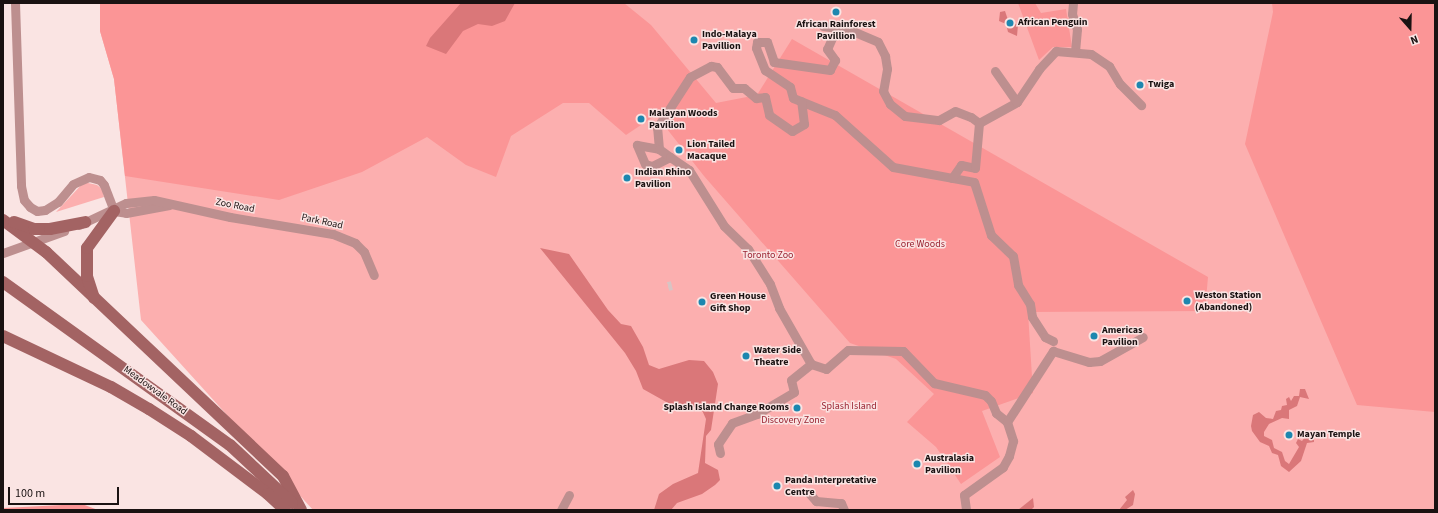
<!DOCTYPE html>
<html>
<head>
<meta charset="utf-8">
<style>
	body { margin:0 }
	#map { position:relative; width:1438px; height:513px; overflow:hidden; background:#fae4e3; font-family:"Source Sans 3",sans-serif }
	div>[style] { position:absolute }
	.green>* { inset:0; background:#fcafaf }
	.forest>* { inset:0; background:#fb9596 }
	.water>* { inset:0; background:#da7779 }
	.street-tunnel>* { height:9px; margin-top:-4.5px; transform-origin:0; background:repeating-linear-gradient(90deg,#d8c4c4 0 9px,transparent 0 13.5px) }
	.street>* { height:9px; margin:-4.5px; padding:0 4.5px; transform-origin:4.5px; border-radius:4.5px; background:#bd8f8f }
	.secondary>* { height:12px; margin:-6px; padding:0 6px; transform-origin:6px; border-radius:6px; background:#a36363 }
	.dots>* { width:11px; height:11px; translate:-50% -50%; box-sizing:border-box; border:2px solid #fae4e3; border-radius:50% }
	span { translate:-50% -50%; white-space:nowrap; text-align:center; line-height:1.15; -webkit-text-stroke:3px #fae4e3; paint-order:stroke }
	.poi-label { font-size:10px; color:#1a1212; font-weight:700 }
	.left { translate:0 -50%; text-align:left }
	.right { translate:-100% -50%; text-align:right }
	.street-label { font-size:10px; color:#1a1212 }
	.park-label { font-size:10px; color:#9a2432 }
	.frame { position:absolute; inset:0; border:4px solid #1a1212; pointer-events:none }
	.north { position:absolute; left:1390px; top:8px; width:40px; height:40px; -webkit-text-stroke:3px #fae4e3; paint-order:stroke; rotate:160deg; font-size:11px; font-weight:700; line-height:16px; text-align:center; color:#1a1212 }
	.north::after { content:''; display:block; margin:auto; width:14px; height:18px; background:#1a1212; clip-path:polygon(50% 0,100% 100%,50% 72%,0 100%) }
	.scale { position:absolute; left:8px; top:487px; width:111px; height:18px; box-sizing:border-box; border:2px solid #1a1212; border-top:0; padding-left:5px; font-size:12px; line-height:14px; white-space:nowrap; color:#1a1212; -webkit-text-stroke:3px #fae4e3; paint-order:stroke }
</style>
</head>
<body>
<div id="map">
	<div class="green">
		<i style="clip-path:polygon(100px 3px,1435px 3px,1435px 510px,313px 510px,141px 320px,114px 79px,100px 31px)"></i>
		<i style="clip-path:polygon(84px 182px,97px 185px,102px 189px,104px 197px,56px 212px)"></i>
	</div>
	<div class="forest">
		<i style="clip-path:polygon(100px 3px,624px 3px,651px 25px,716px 103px,757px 95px,792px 39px,1208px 277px,1205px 311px,1028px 312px,1033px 393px,982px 411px,1000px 457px,961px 484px,936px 447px,907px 422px,934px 394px,896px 359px,850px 343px,704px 176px,656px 115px,626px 135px,589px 103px,563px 103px,511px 136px,496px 177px,466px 165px,427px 137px,362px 172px,279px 200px,125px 176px,114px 79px,100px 31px)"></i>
		<i style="clip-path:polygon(1018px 3px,1035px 3px,1041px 13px,1066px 9px,1072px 47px,1053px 47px,1039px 60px)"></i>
		<i style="clip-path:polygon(1272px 3px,1435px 3px,1435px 412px,1357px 405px,1245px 144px,1273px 12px)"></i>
		<i style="clip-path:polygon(82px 504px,98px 510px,3px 510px,3px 508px)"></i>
	</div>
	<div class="water">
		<i style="clip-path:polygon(461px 3px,515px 3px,505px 21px,492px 26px,478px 24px,463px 31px,446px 54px,426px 46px,430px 38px)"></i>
		<i style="clip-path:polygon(1005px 11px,1008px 20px,1018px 25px,1017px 36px,1008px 32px,1006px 24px,999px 21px,1000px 12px)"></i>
		<i style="clip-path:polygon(540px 248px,569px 254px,608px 310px,621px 324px,631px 326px,643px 347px,649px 365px,659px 369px,689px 360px,704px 361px,713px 372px,718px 384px,711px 430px,706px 436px,705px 463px,718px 470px,720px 480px,715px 485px,702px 494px,677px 503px,671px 510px,654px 510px,659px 494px,673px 484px,698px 473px,706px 419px,701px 408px,668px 403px,643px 389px,636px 371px,625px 353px)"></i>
		<i style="clip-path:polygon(1300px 389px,1305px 389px,1309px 399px,1300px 397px,1297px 406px,1289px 410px,1289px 419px,1282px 418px,1269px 424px,1264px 432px,1264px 436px,1272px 440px,1274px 448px,1282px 452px,1285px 461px,1289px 464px,1299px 447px,1296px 443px,1298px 439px,1302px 441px,1306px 436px,1311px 435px,1314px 438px,1314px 442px,1307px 443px,1301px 461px,1289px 472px,1281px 466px,1278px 455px,1272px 453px,1269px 446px,1260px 442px,1252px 431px,1251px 426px,1253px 415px,1259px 412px,1266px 418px,1273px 419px,1276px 411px,1281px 410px,1282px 406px,1287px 405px,1286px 399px,1289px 397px,1291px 401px,1294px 396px,1299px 396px)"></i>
		<i style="clip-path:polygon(1133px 490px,1135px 494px,1133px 505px,1125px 510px,1119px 510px,1127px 500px,1125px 497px)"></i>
		<i style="clip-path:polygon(1033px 498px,1034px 507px,1031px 510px,1018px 510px)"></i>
	</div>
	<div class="street-tunnel">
		<i style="left:668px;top:286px;width:4px;rotate:-14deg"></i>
	</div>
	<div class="street">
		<i style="left:15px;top:3px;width:183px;rotate:88.1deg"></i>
		<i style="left:21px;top:186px;width:14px;rotate:78deg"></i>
		<i style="left:24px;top:200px;width:9px;rotate:49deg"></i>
		<i style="left:30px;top:207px;width:8px;rotate:30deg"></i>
		<i style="left:37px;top:211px;width:8px;rotate:-7deg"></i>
		<i style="left:45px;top:210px;width:15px;rotate:-32deg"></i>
		<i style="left:58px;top:202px;width:23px;rotate:-50deg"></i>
		<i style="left:73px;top:184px;width:17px;rotate:-24deg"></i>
		<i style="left:89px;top:177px;width:11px;rotate:15deg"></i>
		<i style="left:100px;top:180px;width:6px;rotate:51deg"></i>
		<i style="left:104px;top:185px;width:28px;rotate:69deg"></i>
		<i style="left:1073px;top:3px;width:11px;rotate:95deg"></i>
		<i style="left:1072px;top:14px;width:16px;rotate:72deg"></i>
		<i style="left:1077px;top:29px;width:23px;rotate:95deg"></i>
		<i style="left:823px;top:26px;width:27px;rotate:8deg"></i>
		<i style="left:850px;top:30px;width:30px;rotate:23deg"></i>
		<i style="left:878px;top:42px;width:16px;rotate:63deg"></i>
		<i style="left:885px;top:56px;width:13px;rotate:81deg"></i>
		<i style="left:887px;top:69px;width:22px;rotate:100deg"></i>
		<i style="left:883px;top:91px;width:15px;rotate:62deg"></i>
		<i style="left:890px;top:104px;width:19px;rotate:39deg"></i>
		<i style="left:905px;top:116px;width:34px;rotate:7deg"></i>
		<i style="left:939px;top:120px;width:18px;rotate:-29deg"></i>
		<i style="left:955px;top:111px;width:17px;rotate:21deg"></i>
		<i style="left:971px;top:117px;width:10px;rotate:37deg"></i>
		<i style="left:979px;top:123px;width:43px;rotate:-28.9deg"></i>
		<i style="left:1017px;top:102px;width:40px;rotate:-56deg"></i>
		<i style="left:1039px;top:69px;width:25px;rotate:-47deg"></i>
		<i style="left:1056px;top:51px;width:35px;rotate:5deg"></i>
		<i style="left:1091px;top:54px;width:22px;rotate:34deg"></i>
		<i style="left:1109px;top:66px;width:21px;rotate:59deg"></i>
		<i style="left:1120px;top:84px;width:30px;rotate:45deg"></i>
		<i style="left:832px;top:38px;width:12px;rotate:114deg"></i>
		<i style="left:827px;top:49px;width:14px;rotate:54deg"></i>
		<i style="left:835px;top:60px;width:11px;rotate:117deg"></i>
		<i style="left:830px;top:70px;width:57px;rotate:-171.9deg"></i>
		<i style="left:774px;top:62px;width:21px;rotate:-109deg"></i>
		<i style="left:767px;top:42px;width:10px;rotate:180deg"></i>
		<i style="left:757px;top:42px;width:6px;rotate:99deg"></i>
		<i style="left:756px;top:48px;width:24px;rotate:68deg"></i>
		<i style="left:765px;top:70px;width:30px;rotate:34deg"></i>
		<i style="left:790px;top:87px;width:11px;rotate:75deg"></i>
		<i style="left:793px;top:98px;width:45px;rotate:22deg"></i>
		<i style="left:835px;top:115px;width:78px;rotate:41.9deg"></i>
		<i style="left:893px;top:167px;width:82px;rotate:10.5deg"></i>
		<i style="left:974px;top:182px;width:56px;rotate:72.2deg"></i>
		<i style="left:991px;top:235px;width:30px;rotate:44deg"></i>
		<i style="left:1013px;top:256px;width:29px;rotate:80deg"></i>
		<i style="left:1018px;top:285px;width:22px;rotate:58deg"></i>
		<i style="left:1030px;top:304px;width:13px;rotate:81deg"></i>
		<i style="left:1032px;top:317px;width:24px;rotate:57deg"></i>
		<i style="left:1045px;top:337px;width:9px;rotate:27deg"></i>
		<i style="left:995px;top:71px;width:38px;rotate:55deg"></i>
		<i style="left:659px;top:149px;width:21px;rotate:-95deg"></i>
		<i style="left:657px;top:128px;width:61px;rotate:-57.1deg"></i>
		<i style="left:690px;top:77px;width:24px;rotate:-28deg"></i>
		<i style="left:711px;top:66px;width:6px;rotate:9deg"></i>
		<i style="left:717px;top:67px;width:26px;rotate:53deg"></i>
		<i style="left:733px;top:88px;width:11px"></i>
		<i style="left:744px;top:88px;width:16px;rotate:40deg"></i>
		<i style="left:756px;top:98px;width:9px;rotate:-6deg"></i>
		<i style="left:765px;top:97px;width:18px;rotate:77deg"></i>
		<i style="left:769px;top:115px;width:28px;rotate:35deg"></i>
		<i style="left:792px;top:131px;width:14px;rotate:-30deg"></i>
		<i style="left:804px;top:124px;width:23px;rotate:-97deg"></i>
		<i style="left:670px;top:157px;width:20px;rotate:153deg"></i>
		<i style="left:652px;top:166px;width:7px;rotate:-164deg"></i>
		<i style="left:645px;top:164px;width:21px;rotate:-113deg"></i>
		<i style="left:637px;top:145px;width:22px;rotate:10deg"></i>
		<i style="left:659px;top:149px;width:14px;rotate:36deg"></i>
		<i style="left:670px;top:157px;width:23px;rotate:34deg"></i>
		<i style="left:689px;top:170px;width:66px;rotate:58deg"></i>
		<i style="left:724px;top:226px;width:33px;rotate:44deg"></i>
		<i style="left:748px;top:249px;width:41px;rotate:57.8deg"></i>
		<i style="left:770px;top:284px;width:26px;rotate:69deg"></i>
		<i style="left:779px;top:308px;width:64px;rotate:60.3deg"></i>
		<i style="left:952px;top:178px;width:16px;rotate:-55deg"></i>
		<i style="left:961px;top:165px;width:14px;rotate:12deg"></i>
		<i style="left:975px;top:168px;width:45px;rotate:-84.9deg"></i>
		<i style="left:114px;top:211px;width:12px;rotate:9deg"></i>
		<i style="left:126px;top:213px;width:44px;rotate:-10.5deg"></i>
		<i style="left:79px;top:225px;width:52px;rotate:-25.1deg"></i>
		<i style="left:126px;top:203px;width:28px;rotate:-6deg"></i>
		<i style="left:154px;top:200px;width:78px;rotate:12.6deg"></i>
		<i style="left:230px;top:217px;width:104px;rotate:9.4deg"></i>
		<i style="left:333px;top:234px;width:24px;rotate:22deg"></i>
		<i style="left:355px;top:243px;width:13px;rotate:45deg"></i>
		<i style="left:364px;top:252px;width:25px;rotate:67deg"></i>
		<i style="left:3px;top:253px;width:65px;rotate:-19.8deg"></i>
		<i style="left:1007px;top:422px;width:85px;rotate:-57.1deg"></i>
		<i style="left:1053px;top:351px;width:38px;rotate:17deg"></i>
		<i style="left:1089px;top:362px;width:11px;rotate:-5deg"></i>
		<i style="left:1100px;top:361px;width:49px;rotate:-29.2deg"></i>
		<i style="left:720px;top:453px;width:9px;rotate:-103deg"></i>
		<i style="left:718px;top:444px;width:25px;rotate:-56deg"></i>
		<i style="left:732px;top:423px;width:27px;rotate:-20deg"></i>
		<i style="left:757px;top:414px;width:43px;rotate:-30.7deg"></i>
		<i style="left:794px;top:392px;width:12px;rotate:-104deg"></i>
		<i style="left:791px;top:380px;width:26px;rotate:-39deg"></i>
		<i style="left:811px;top:364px;width:16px;rotate:18deg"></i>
		<i style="left:826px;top:369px;width:29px;rotate:-41deg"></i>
		<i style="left:848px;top:350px;width:55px;rotate:1deg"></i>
		<i style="left:903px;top:351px;width:45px;rotate:45.9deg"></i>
		<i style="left:934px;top:383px;width:52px;rotate:13.2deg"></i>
		<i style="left:985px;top:395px;width:8px;rotate:45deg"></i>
		<i style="left:991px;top:401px;width:13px;rotate:67deg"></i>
		<i style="left:996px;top:413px;width:14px;rotate:39deg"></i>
		<i style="left:1007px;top:422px;width:20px;rotate:72deg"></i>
		<i style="left:1013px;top:441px;width:16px;rotate:105deg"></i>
		<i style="left:1009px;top:456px;width:13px;rotate:119deg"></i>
		<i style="left:1003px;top:467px;width:48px;rotate:144.3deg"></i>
		<i style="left:964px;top:495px;width:15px;rotate:82deg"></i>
		<i style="left:809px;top:493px;width:11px;rotate:49deg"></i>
		<i style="left:816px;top:501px;width:25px;rotate:5deg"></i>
		<i style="left:841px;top:503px;width:8px;rotate:67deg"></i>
		<i style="left:561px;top:510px;width:17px;rotate:-62deg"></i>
	</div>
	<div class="secondary">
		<i style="left:3px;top:220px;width:54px;rotate:36.7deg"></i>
		<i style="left:46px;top:252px;width:326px;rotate:43.4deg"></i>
		<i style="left:283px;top:476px;width:38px;rotate:62deg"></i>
		<i style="left:14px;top:222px;width:21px;rotate:19deg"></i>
		<i style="left:34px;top:229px;width:16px"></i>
		<i style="left:50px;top:229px;width:36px;rotate:-11deg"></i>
		<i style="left:3px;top:282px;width:279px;rotate:35.7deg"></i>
		<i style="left:230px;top:445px;width:85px;rotate:43.1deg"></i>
		<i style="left:94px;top:298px;width:23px;rotate:-108deg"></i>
		<i style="left:87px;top:276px;width:28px;rotate:-90deg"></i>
		<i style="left:87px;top:248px;width:46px;rotate:-53.9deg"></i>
		<i style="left:3px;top:336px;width:119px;rotate:25.3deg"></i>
		<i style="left:111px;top:387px;width:44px;rotate:30.1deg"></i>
		<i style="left:149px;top:409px;width:50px;rotate:32.7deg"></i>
		<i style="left:191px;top:436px;width:96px;rotate:37deg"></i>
		<i style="left:268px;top:494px;width:23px;rotate:43deg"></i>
	</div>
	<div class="dots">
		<i style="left:836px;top:12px;background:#1d87af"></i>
		<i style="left:1010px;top:23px;background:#1d87af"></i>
		<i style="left:694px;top:40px;background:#1d87af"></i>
		<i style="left:1140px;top:85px;background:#1d87af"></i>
		<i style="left:641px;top:119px;background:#1d87af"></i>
		<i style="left:679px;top:150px;background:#1d87af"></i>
		<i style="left:627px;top:178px;background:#1d87af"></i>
		<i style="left:1187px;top:301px;background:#1d87af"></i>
		<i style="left:702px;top:302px;background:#1d87af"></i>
		<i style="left:1094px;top:336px;background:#1d87af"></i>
		<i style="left:746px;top:356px;background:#1d87af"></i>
		<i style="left:797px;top:408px;background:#1d87af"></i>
		<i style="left:1289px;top:435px;background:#1d87af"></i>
		<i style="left:917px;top:464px;background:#1d87af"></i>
		<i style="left:777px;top:486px;background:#1d87af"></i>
	</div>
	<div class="poi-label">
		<span class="left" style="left:1018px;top:23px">African Penguin</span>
		<span style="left:836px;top:30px">African Rainforest<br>Pavillion</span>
		<span class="left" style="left:702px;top:40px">Indo-Malaya<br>Pavillion</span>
		<span class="left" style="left:1148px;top:85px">Twiga</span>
		<span class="left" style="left:649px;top:119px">Malayan Woods<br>Pavilion</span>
		<span class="left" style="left:687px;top:150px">Lion Tailed<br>Macaque</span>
		<span class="left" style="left:635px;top:178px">Indian Rhino<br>Pavilion</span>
		<span class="left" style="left:1195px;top:301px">Weston Station<br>(Abandoned)</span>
		<span class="left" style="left:710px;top:302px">Green House<br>Gift Shop</span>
		<span class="left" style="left:1102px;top:336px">Americas<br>Pavilion</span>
		<span class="left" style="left:754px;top:356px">Water Side<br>Theatre</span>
		<span class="right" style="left:789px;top:408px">Splash Island Change Rooms</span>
		<span class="left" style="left:1297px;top:435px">Mayan Temple</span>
		<span class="left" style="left:925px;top:464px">Australasia<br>Pavilion</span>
		<span class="left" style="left:785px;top:486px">Panda Interpretative<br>Centre</span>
	</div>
	<div class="street-label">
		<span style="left:235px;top:206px;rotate:11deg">Zoo Road</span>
		<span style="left:322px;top:222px;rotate:12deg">Park Road</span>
		<span style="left:155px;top:391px;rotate:36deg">Meadowvale Road</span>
	</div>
	<div class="park-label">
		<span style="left:920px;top:245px">Core Woods</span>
		<span style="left:768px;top:256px">Toronto Zoo</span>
		<span style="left:849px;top:407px">Splash Island</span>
		<span style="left:793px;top:421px">Discovery Zone</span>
	</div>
	<div class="frame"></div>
	<div class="north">N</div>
	<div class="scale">100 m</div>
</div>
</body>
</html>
